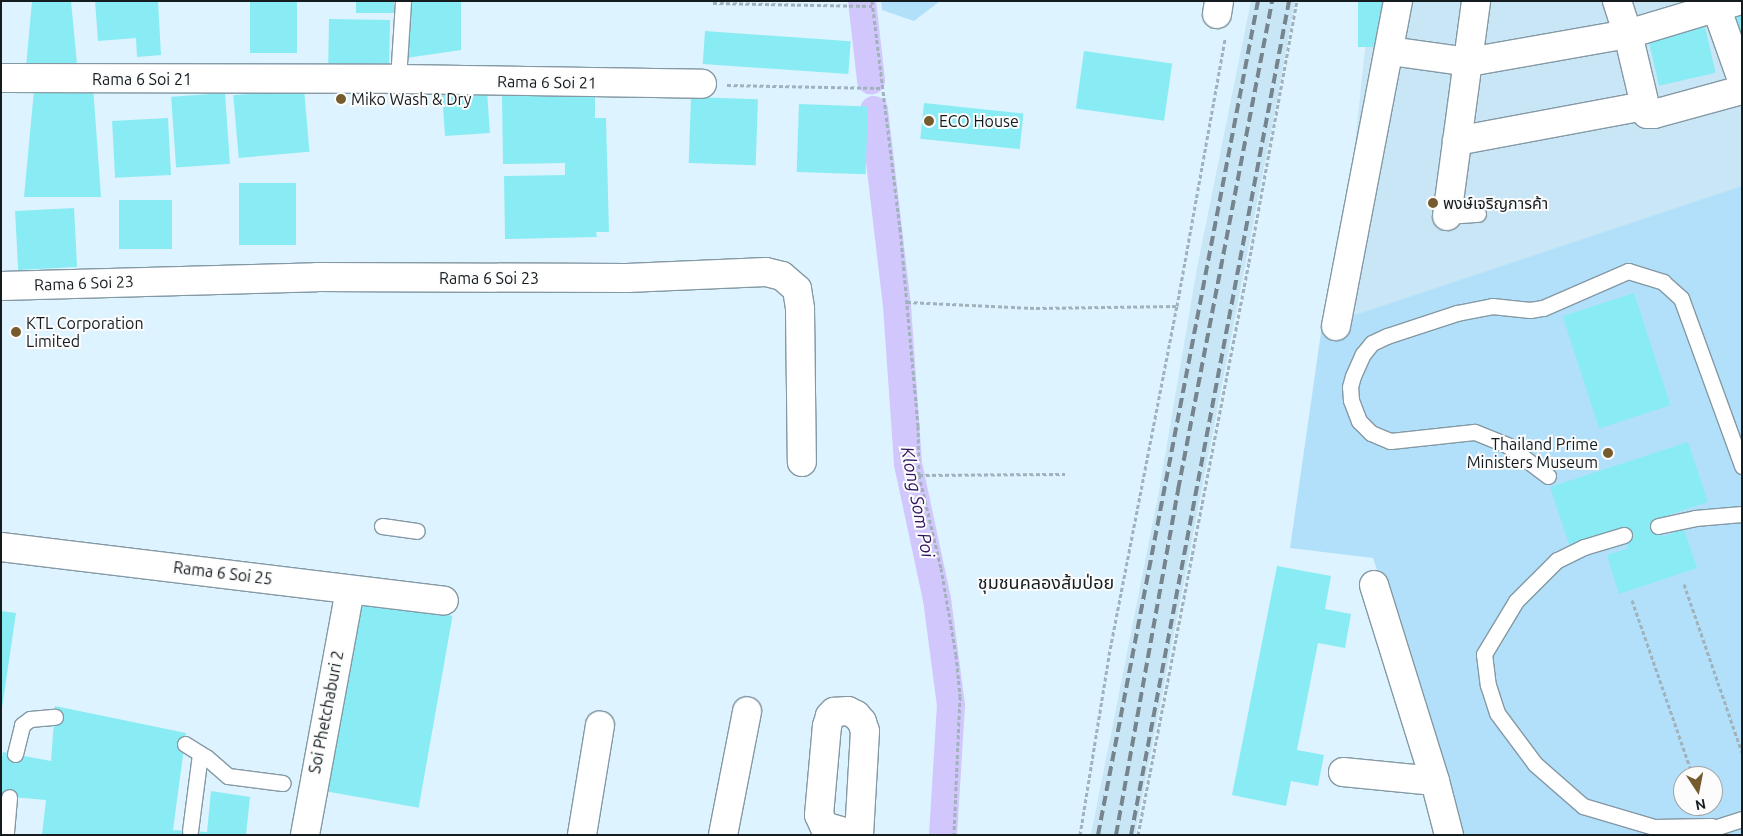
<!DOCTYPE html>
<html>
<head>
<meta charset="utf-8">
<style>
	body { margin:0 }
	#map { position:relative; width:1743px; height:836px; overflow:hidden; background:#ddf3ff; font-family:Ubuntu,"Noto Sans Thai",sans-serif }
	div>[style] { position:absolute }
	.built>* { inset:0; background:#c9e6f7 }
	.green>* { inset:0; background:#b2e0fa }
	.canal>* { height:28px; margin:-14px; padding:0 14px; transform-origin:14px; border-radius:14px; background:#d1c7fd }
	.building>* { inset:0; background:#89ecf4; transform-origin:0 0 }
	.path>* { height:3px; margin-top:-1.5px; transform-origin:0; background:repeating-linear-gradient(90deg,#a0b2bc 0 4px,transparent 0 6.5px) }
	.roads { filter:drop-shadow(1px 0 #8499a4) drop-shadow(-1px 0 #8499a4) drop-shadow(0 1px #8499a4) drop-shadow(0 -1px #8499a4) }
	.service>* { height:15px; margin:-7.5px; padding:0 7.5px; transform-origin:7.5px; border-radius:7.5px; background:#fff }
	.minor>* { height:28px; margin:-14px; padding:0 14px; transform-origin:14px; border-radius:14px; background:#fff }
	.rail>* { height:4px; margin-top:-2px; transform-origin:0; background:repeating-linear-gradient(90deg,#76858d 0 10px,transparent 0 15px) }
	.dots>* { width:14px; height:14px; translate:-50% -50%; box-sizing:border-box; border:2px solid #fcfcfc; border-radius:50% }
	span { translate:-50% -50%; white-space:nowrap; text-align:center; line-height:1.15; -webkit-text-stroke:4px #fcfcfc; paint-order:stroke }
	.street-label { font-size:16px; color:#141c20 }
	.poi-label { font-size:16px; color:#141c20 }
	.left { translate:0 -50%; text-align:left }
	.right { translate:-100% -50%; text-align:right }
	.water-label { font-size:18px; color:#301460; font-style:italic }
	.neighbourhood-label { font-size:18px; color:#141c20 }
	.frame { position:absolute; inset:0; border:2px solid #141c20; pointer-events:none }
	.north { position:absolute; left:1673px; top:766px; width:50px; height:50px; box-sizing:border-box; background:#fcfcfc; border:1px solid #9fa2a4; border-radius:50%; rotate:169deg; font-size:14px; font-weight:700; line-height:20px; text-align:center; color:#141c20 }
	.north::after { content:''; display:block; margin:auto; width:18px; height:22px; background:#755b2d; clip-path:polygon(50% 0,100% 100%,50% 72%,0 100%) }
</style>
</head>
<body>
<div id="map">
	<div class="built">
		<i style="clip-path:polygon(1251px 1px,1295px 1px,1277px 100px,1135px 835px,1091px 835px,1159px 491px,1197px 268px)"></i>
		<i style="clip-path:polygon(1370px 1px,1742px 1px,1742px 187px,1336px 326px)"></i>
	</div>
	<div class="green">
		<i style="clip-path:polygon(881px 1px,940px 1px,914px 21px,882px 10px)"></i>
		<i style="clip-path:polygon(evenodd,1742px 186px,1742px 835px,1464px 835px,1373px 558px,1290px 548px,1322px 326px,1742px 186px,1683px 776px,1713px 776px,1713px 806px,1683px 806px,1683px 776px)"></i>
	</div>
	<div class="canal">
		<i style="left:862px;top:1px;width:80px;rotate:83.5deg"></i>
		<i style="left:874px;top:110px;width:197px;rotate:83.3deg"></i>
		<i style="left:897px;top:306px;width:158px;rotate:86deg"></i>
		<i style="left:908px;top:464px;width:138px;rotate:77.9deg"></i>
		<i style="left:937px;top:599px;width:107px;rotate:82.5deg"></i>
		<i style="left:951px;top:705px;width:130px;rotate:93.5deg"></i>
	</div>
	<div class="building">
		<i style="clip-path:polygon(32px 1px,71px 1px,78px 74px,26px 67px)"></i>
		<i style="clip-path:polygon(95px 1px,158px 1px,161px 55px,137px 57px,136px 38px,98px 41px)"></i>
		<i style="left:250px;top:1px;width:47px;height:52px"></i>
		<i style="left:356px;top:1px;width:38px;height:12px"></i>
		<i style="clip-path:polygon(411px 1px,461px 1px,461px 50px,406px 58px)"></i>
		<i style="left:1358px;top:1px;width:28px;height:46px"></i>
		<i style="clip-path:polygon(1742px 8px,1742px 61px,1727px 12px)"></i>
		<i style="left:329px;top:19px;width:61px;height:47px;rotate:1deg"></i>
		<i style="left:1705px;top:27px;width:47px;height:58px;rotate:77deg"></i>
		<i style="left:705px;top:31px;width:146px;height:33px;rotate:4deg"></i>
		<i style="left:1084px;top:51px;width:89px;height:58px;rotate:8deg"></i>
		<i style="clip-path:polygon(93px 86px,101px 197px,24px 197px,34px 90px)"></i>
		<i style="left:304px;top:89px;width:63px;height:71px;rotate:85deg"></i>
		<i style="left:487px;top:91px;width:42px;height:45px;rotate:86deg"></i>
		<i style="left:225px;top:93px;width:71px;height:54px;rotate:86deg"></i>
		<i style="clip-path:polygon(595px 95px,595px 118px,606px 118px,609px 232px,596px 232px,597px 237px,505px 239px,504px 176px,565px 175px,565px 163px,503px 164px,502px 96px)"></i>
		<i style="left:691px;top:97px;width:67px;height:66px;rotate:2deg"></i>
		<i style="left:924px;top:103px;width:100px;height:36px;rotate:6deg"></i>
		<i style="left:799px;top:104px;width:69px;height:68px;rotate:2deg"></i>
		<i style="left:168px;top:118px;width:57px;height:56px;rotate:87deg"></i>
		<i style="left:239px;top:183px;width:57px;height:62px"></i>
		<i style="left:172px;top:200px;width:49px;height:53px;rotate:90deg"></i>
		<i style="left:74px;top:208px;width:59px;height:59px;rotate:87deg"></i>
		<i style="left:1634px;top:293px;width:118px;height:75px;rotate:72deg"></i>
		<i style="clip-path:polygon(1688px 442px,1708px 502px,1656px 519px,1662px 537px,1684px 529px,1697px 568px,1619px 594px,1607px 555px,1628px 548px,1622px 530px,1570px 547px,1550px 487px)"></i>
		<i style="clip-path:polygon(1277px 566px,1331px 576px,1325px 609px,1351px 614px,1345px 648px,1318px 643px,1297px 750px,1324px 755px,1318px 786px,1291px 781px,1286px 806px,1232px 795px)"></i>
		<i style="left:358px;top:599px;width:96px;height:195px;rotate:10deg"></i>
		<i style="clip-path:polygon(1px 611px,16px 613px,2px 708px,1px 708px)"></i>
		<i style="clip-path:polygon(55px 706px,186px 733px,173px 830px,207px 832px,211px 791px,250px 797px,246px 835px,42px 835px,46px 800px,1px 796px,1px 762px,3px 752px,51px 761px)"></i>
	</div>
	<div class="path">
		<i style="left:872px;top:1px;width:229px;rotate:83deg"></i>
		<i style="left:900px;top:228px;width:199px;rotate:84.8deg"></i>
		<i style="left:918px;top:426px;width:49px;rotate:88.8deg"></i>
		<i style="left:919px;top:475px;width:96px;rotate:76.7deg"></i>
		<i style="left:941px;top:568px;width:88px;rotate:80.2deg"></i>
		<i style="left:956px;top:655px;width:41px;rotate:84.4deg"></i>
		<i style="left:960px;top:696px;width:139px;rotate:92.5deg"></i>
		<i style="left:713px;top:3px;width:159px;rotate:1.1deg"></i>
		<i style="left:727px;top:85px;width:155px;rotate:1.1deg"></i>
		<i style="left:907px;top:302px;width:129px;rotate:2.7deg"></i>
		<i style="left:1036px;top:308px;width:141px;rotate:-0.8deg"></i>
		<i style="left:919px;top:475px;width:146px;rotate:-0.4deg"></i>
		<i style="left:1684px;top:584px;width:178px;rotate:71deg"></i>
		<i style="left:1632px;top:600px;width:186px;rotate:70.9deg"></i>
		<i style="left:1080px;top:835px;width:182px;rotate:-80.8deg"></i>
		<i style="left:1109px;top:655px;width:356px;rotate:-79deg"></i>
		<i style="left:1177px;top:306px;width:272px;rotate:-79.8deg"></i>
		<i style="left:1138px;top:835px;width:584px;rotate:-79.04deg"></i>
		<i style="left:1249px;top:262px;width:265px;rotate:-79.6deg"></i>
	</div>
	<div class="roads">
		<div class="service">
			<i style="left:398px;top:79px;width:78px;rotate:-86.3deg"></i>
			<i style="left:1447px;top:216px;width:31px;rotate:-4deg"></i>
			<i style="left:1548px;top:476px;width:51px;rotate:-142.9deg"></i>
			<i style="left:1507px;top:445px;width:35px;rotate:-158deg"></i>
			<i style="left:1474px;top:432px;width:84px;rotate:173.9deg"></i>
			<i style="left:1390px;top:441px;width:21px;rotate:-157deg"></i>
			<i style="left:1371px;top:433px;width:17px;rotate:-135deg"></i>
			<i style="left:1359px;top:421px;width:22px;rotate:-111deg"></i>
			<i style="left:1351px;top:400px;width:13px;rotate:-94deg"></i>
			<i style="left:1350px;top:387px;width:11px;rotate:-75deg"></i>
			<i style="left:1353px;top:376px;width:24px;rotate:-66deg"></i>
			<i style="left:1363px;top:354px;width:14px;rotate:-51deg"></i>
			<i style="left:1372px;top:343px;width:17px;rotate:-25deg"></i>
			<i style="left:1387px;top:336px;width:74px;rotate:-18.2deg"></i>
			<i style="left:1457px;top:313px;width:36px;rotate:-11deg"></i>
			<i style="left:1492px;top:306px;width:38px;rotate:6deg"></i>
			<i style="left:1530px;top:310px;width:13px;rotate:-9deg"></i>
			<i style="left:1543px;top:308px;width:93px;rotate:-23.5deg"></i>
			<i style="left:1628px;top:271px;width:37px;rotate:17deg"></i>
			<i style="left:1663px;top:282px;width:24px;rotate:42deg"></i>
			<i style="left:1681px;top:298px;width:179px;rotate:70deg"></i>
			<i style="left:382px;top:526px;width:35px;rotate:8deg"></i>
			<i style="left:1658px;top:526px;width:38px;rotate:-12deg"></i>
			<i style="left:1695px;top:518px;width:47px;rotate:-4.9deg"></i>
			<i style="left:1624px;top:535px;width:42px;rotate:163.3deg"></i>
			<i style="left:1584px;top:547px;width:30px;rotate:154deg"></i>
			<i style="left:1557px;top:560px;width:58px;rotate:135deg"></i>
			<i style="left:1516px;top:601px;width:62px;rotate:121.1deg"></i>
			<i style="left:1484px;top:654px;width:31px;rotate:83deg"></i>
			<i style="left:1488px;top:685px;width:29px;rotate:72deg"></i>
			<i style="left:1497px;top:713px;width:64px;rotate:53.3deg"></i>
			<i style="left:1535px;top:764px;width:64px;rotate:41.2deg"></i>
			<i style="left:1583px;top:806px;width:74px;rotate:16.5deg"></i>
			<i style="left:1654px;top:827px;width:57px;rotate:-1deg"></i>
			<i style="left:1711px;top:826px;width:3px;rotate:90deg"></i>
			<i style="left:1711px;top:829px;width:33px;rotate:-18deg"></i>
			<i style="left:185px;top:744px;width:25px;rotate:32deg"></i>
			<i style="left:206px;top:757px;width:29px;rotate:41deg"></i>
			<i style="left:228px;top:776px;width:55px;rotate:7.3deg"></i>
			<i style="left:15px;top:754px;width:30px;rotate:-76deg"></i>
			<i style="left:22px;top:725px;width:10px;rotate:-37deg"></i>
			<i style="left:30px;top:719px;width:25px;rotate:-5deg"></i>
			<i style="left:190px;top:831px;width:78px;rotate:-82.6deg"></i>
			<i style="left:6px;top:832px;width:35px;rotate:-85deg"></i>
		</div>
		<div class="minor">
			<i style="left:1617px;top:1px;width:35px;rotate:72deg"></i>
			<i style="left:1628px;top:34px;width:82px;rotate:76.6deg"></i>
			<i style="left:1647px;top:114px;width:7px"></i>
			<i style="left:1654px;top:114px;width:91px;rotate:-15.3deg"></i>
			<i style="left:1714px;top:1px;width:84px;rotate:70.5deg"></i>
			<i style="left:1217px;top:14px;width:13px;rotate:-81deg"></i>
			<i style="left:1390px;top:51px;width:80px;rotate:7.9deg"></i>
			<i style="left:1469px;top:62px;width:161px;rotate:-10deg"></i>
			<i style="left:1628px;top:34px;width:115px;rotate:-16.7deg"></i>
			<i style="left:1px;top:78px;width:397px;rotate:0.1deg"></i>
			<i style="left:398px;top:79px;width:304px;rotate:0.9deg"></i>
			<i style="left:1457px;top:141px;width:190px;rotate:-10.6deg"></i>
			<i style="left:1447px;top:216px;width:217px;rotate:-82.3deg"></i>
			<i style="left:1px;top:286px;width:316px;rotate:-1.6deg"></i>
			<i style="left:317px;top:277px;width:310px;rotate:0.2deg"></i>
			<i style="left:627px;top:278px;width:139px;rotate:-2.5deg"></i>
			<i style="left:766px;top:272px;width:16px;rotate:14deg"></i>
			<i style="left:782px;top:276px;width:20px;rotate:41deg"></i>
			<i style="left:797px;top:289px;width:20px;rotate:81deg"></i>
			<i style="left:800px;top:309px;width:153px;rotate:89.3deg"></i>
			<i style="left:1336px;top:326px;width:331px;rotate:-79.2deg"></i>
			<i style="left:1px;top:547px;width:446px;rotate:6.9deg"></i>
			<i style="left:1374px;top:585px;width:205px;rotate:72.7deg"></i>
			<i style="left:1435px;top:781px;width:56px;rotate:75.5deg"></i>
			<i style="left:1343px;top:772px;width:92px;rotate:5.6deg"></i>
			<i style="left:305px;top:835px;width:249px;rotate:-79.6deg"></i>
			<i style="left:582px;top:835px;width:111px;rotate:-80.7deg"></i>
			<i style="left:723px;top:835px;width:126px;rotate:-79deg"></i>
			<i style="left:855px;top:835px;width:32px;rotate:-164deg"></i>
			<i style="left:824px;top:826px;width:12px;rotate:-114deg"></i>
			<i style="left:819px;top:815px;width:89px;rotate:-84.9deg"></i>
			<i style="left:827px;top:726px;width:10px;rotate:-73deg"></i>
			<i style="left:830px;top:716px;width:6px;rotate:-45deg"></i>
			<i style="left:834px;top:712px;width:14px;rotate:-4deg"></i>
			<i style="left:848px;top:711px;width:9px;rotate:27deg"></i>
			<i style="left:856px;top:715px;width:9px;rotate:49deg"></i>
			<i style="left:862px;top:722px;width:9px;rotate:72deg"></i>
			<i style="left:865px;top:731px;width:104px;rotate:93.3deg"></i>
		</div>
	</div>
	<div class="rail">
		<i style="left:1098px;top:835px;width:849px;rotate:-79.14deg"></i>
		<i style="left:1116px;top:835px;width:351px;rotate:-79.8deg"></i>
		<i style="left:1178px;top:490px;width:498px;rotate:-79.1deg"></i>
		<i style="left:1131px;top:835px;width:849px;rotate:-79.27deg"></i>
	</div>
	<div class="dots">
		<i style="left:341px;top:99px;background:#755b2d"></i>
		<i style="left:929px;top:121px;background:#755b2d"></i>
		<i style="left:1433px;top:203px;background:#755b2d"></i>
		<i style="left:16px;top:332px;background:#755b2d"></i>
		<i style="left:1608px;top:453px;background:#755b2d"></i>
	</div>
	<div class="street-label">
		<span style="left:142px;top:79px">Rama 6 Soi 21</span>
		<span style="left:547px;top:82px;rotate:1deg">Rama 6 Soi 21</span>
		<span style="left:489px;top:278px">Rama 6 Soi 23</span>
		<span style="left:84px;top:283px;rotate:-2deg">Rama 6 Soi 23</span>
		<span style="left:223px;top:573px;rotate:7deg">Rama 6 Soi 25</span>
		<span style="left:326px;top:712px;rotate:-79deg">Soi Phetchaburi 2</span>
	</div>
	<div class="poi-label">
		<span class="left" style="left:351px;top:99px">Miko Wash &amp; Dry</span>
		<span class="left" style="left:939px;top:121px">ECO House</span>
		<span class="left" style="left:1443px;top:203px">พงษ์เจริญการค้า</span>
		<span class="left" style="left:26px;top:332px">KTL Corporation<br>Limited</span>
		<span class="right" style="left:1598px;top:453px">Thailand Prime<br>Ministers Museum</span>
	</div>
	<div class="water-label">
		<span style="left:918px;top:502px;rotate:79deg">Klong Som Poi</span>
	</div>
	<div class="neighbourhood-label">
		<span style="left:1046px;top:582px">ชุมชนคลองส้มป่อย</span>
	</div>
	<div class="frame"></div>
	<div class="north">N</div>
</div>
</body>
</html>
